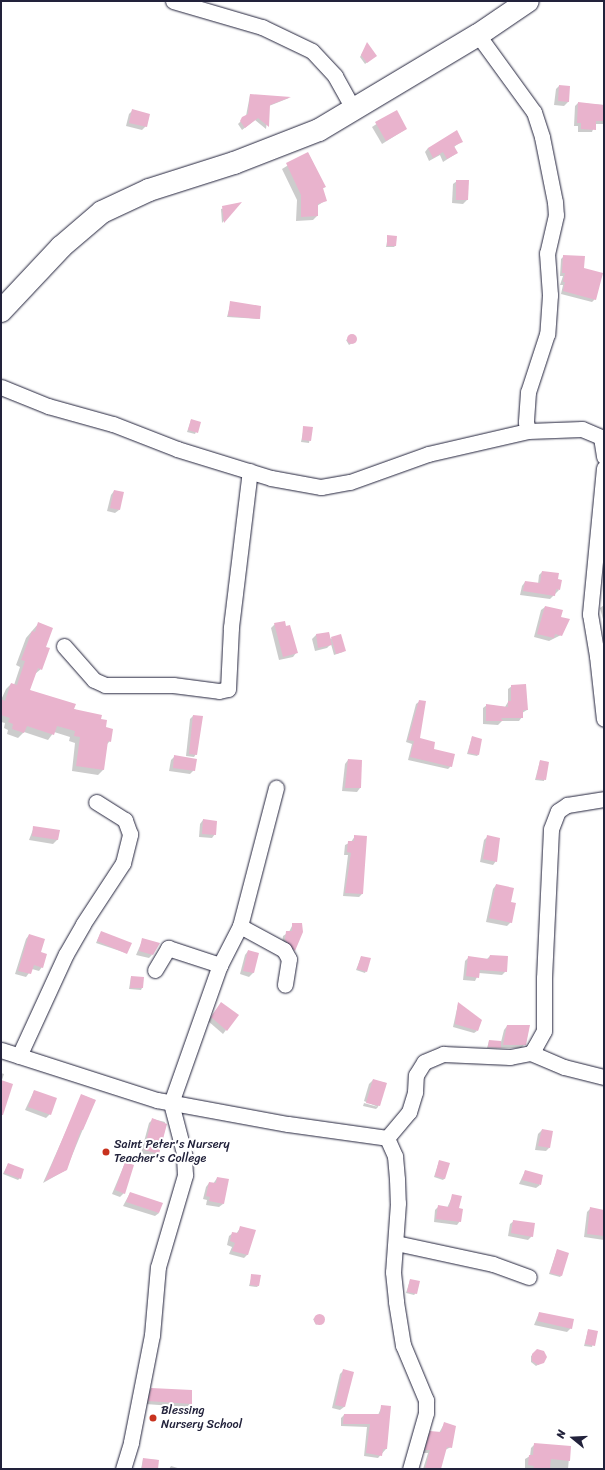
<!DOCTYPE html>
<html>
<head>
<meta charset="utf-8">
<style>
	body { margin:0 }
	#map { position:relative; width:605px; height:1470px; overflow:hidden; background:#fff; font-family:Sriracha,sans-serif }
	div>[style] { position:absolute }
	[style*='--x'] { left:calc(var(--x)*1px); top:calc(var(--y)*1px); width:calc(var(--w)*1px); rotate:calc(var(--a)*1deg) }
	.shadow>* { inset:0; background:#0003 }
	.building>* { inset:0; background:#e9b3cd }
	.round { border-radius:50% }
	.roads { filter:drop-shadow(0 0 1px #22223b) drop-shadow(0 0 1px #22223b) }
	.street>* { height:15px; margin:-7.5px; padding:0 7.5px; transform-origin:7.5px; border-radius:7.5px; background:#fff }
	.secondary>* { height:22px; margin:-11px; padding:0 11px; transform-origin:11px; border-radius:11px; background:#fff }
	.dots>* { width:11px; height:11px; translate:-50% -50%; box-sizing:border-box; border:2px solid #fff; border-radius:50% }
	span { translate:-50% -50%; white-space:nowrap; text-align:center; line-height:1.15; -webkit-text-stroke:4px #fff; paint-order:stroke }
	.poi-label { font-size:12px; color:#22223b }
	.left { translate:0 -50%; text-align:left }
	.frame { position:absolute; inset:0; border:2px solid #22223b; pointer-events:none }
	.north { position:absolute; left:553px; top:1418px; width:40px; height:40px; -webkit-text-stroke:3px #fff; paint-order:stroke; rotate:288deg; font-size:11px; font-weight:700; line-height:16px; text-align:center; color:#22223b }
	.north::after { content:''; display:block; margin:auto; width:14px; height:18px; background:#22223b; clip-path:polygon(50% 0,100% 100%,50% 72%,0 100%) }
</style>
</head>
<body>
<div id="map">
	<div class="shadow">
		<i style="clip-path:polygon(367px 44px,374px 57px,365px 64px,360px 57px)"></i>
		<i style="clip-path:polygon(559px 86px,569px 86px,568px 102px,564px 106px,554px 105px,556px 89px)"></i>
		<i style="clip-path:polygon(250px 95px,289px 98px,269px 106px,266px 129px,255px 120px,242px 130px,238px 124px,246px 116px)"></i>
		<i style="clip-path:polygon(578px 103px,604px 105px,604px 124px,595px 124px,592px 132px,578px 132px,578px 126px,574px 126px,575px 106px)"></i>
		<i style="clip-path:polygon(133px 110px,146px 126px,142px 130px,126px 126px,129px 114px)"></i>
		<i style="clip-path:polygon(396px 111px,406px 129px,382px 144px,372px 127px)"></i>
		<i style="clip-path:polygon(462px 141px,454px 147px,457px 153px,443px 162px,440px 155px,429px 161px,425px 152px,428px 148px)"></i>
		<i style="clip-path:polygon(308px 153px,325px 187px,322px 189px,326px 200px,317px 206px,317px 216px,313px 220px,296px 221px,297px 200px,282px 169px)"></i>
		<i style="clip-path:polygon(457px 181px,467px 200px,463px 204px,452px 203px,453px 184px)"></i>
		<i style="clip-path:polygon(239px 204px,222px 223px,221px 209px)"></i>
		<i style="clip-path:polygon(388px 236px,395px 246px,394px 247px,386px 247px)"></i>
		<i style="clip-path:polygon(564px 256px,583px 269px,595px 299px,592px 302px,561px 294px,563px 285px,560px 285px,563px 276px,560px 276px,561px 259px)"></i>
		<i style="clip-path:polygon(231px 302px,260px 307px,259px 319px,227px 317px)"></i>
		<i style="clip-path:polygon(353px 335px,356px 341px,349px 345px,346px 340px)"></i>
		<i style="clip-path:polygon(191px 420px,200px 423px,195px 434px,187px 432px)"></i>
		<i style="clip-path:polygon(304px 427px,312px 428px,309px 443px,301px 442px)"></i>
		<i style="clip-path:polygon(114px 491px,119px 510px,115px 513px,107px 511px,111px 495px)"></i>
		<i style="clip-path:polygon(542px 572px,559px 590px,550px 599px,520px 595px,522px 586px,525px 582px,538px 584px,539px 575px)"></i>
		<i style="clip-path:polygon(604px 605px,604px 623px,600px 608px)"></i>
		<i style="clip-path:polygon(545px 607px,560px 617px,561px 635px,549px 641px,534px 637px,541px 610px)"></i>
		<i style="clip-path:polygon(38px 624px,45px 647px,41px 669px,35px 674px,29px 690px,100px 720px,110px 741px,107px 744px,103px 770px,98px 775px,72px 771px,75px 743px,69px 741px,70px 737px,54px 732px,48px 740px,24px 732px,18px 738px,7px 734px,8px 730px,4px 728px,5px 723px,1px 722px,1px 700px,6px 689px,11px 684px,14px 685px,20px 667px,16px 665px,26px 638px)"></i>
		<i style="clip-path:polygon(275px 624px,296px 653px,293px 657px,279px 660px,271px 628px)"></i>
		<i style="clip-path:polygon(329px 633px,330px 639px,331px 638px,344px 651px,343px 652px,334px 655px,331px 644px,327px 648px,315px 651px,312px 639px,316px 635px)"></i>
		<i style="clip-path:polygon(512px 686px,527px 710px,522px 713px,522px 717px,519px 721px,502px 721px,498px 725px,483px 724px,483px 708px,487px 705px,505px 707px,508px 702px,508px 689px)"></i>
		<i style="clip-path:polygon(420px 701px,419px 739px,451px 766px,448px 769px,408px 760px,412px 744px,406px 742px,416px 704px)"></i>
		<i style="clip-path:polygon(193px 716px,196px 754px,194px 757px,186px 756px,190px 719px)"></i>
		<i style="clip-path:polygon(472px 737px,478px 755px,477px 756px,467px 754px)"></i>
		<i style="clip-path:polygon(175px 756px,194px 770px,190px 774px,169px 771px,171px 760px)"></i>
		<i style="clip-path:polygon(348px 760px,360px 788px,357px 792px,342px 791px,345px 764px)"></i>
		<i style="clip-path:polygon(540px 761px,548px 762px,544px 781px,535px 780px)"></i>
		<i style="clip-path:polygon(203px 820px,215px 834px,212px 838px,199px 837px,200px 824px)"></i>
		<i style="clip-path:polygon(34px 827px,58px 831px,57px 840px,53px 844px,29px 840px)"></i>
		<i style="clip-path:polygon(355px 836px,366px 837px,362px 894px,359px 897px,343px 896px,348px 855px,344px 855px,345px 845px,351px 842px)"></i>
		<i style="clip-path:polygon(488px 836px,496px 861px,493px 865px,480px 862px,484px 840px)"></i>
		<i style="clip-path:polygon(496px 885px,510px 903px,511px 922px,507px 926px,486px 922px,493px 889px)"></i>
		<i style="clip-path:polygon(293px 924px,302px 932px,291px 954px,282px 944px,283px 936px,289px 932px)"></i>
		<i style="clip-path:polygon(100px 934px,126px 953px,96px 943px)"></i>
		<i style="clip-path:polygon(29px 935px,40px 953px,42px 967px,39px 971px,32px 969px,26px 977px,15px 974px,26px 939px)"></i>
		<i style="clip-path:polygon(143px 939px,152px 955px,149px 958px,136px 955px)"></i>
		<i style="clip-path:polygon(248px 951px,257px 953px,253px 973px,249px 977px,240px 974px,245px 955px)"></i>
		<i style="clip-path:polygon(490px 956px,506px 971px,502px 975px,479px 973px,475px 981px,463px 980px,465px 961px,469px 957px,486px 960px)"></i>
		<i style="clip-path:polygon(361px 957px,366px 971px,365px 973px,356px 970px)"></i>
		<i style="clip-path:polygon(131px 977px,142px 988px,141px 990px,129px 989px)"></i>
		<i style="clip-path:polygon(221px 1003px,226px 1030px,223px 1034px,208px 1021px)"></i>
		<i style="clip-path:polygon(458px 1004px,477px 1031px,474px 1033px,453px 1027px)"></i>
		<i style="clip-path:polygon(507px 1026px,525px 1044px,521px 1048px,487px 1048px,489px 1041px,501px 1042px,504px 1030px)"></i>
		<i style="clip-path:polygon(1px 1073px,4px 1074px,1px 1083px)"></i>
		<i style="clip-path:polygon(373px 1080px,386px 1083px,378px 1107px,364px 1101px,369px 1084px)"></i>
		<i style="clip-path:polygon(34px 1091px,50px 1114px,46px 1118px,25px 1110px)"></i>
		<i style="clip-path:polygon(82px 1095px,95px 1100px,66px 1170px,43px 1183px)"></i>
		<i style="clip-path:polygon(364px 1103px,378px 1107px,376px 1109px,363px 1106px)"></i>
		<i style="clip-path:polygon(153px 1119px,165px 1122px,158px 1153px,155px 1157px,141px 1153px,149px 1123px)"></i>
		<i style="clip-path:polygon(542px 1130px,549px 1148px,546px 1151px,535px 1150px,538px 1134px)"></i>
		<i style="clip-path:polygon(439px 1161px,445px 1178px,443px 1180px,434px 1177px)"></i>
		<i style="clip-path:polygon(125px 1163px,124px 1193px,120px 1197px,112px 1194px)"></i>
		<i style="clip-path:polygon(8px 1164px,20px 1178px,18px 1180px,3px 1174px)"></i>
		<i style="clip-path:polygon(525px 1171px,540px 1185px,536px 1188px,519px 1184px)"></i>
		<i style="clip-path:polygon(217px 1178px,223px 1204px,219px 1207px,206px 1205px,207px 1200px,203px 1199px,206px 1187px,209px 1183px,213px 1184px)"></i>
		<i style="clip-path:polygon(130px 1193px,159px 1213px,155px 1216px,123px 1206px)"></i>
		<i style="clip-path:polygon(453px 1195px,460px 1221px,457px 1225px,434px 1222px,435px 1210px,439px 1206px,447px 1208px)"></i>
		<i style="clip-path:polygon(591px 1208px,604px 1211px,604px 1240px,584px 1237px,587px 1212px)"></i>
		<i style="clip-path:polygon(514px 1221px,532px 1236px,528px 1240px,508px 1236px,510px 1224px)"></i>
		<i style="clip-path:polygon(241px 1227px,248px 1254px,244px 1258px,229px 1254px,232px 1247px,227px 1245px,229px 1236px,233px 1233px,236px 1234px)"></i>
		<i style="clip-path:polygon(557px 1250px,561px 1276px,560px 1277px,549px 1274px)"></i>
		<i style="clip-path:polygon(252px 1275px,258px 1286px,257px 1287px,249px 1286px)"></i>
		<i style="clip-path:polygon(410px 1280px,416px 1293px,414px 1295px,406px 1293px)"></i>
		<i style="clip-path:polygon(539px 1313px,571px 1328px,567px 1332px,534px 1325px)"></i>
		<i style="clip-path:polygon(320px 1315px,323px 1320px,316px 1325px,313px 1319px)"></i>
		<i style="clip-path:polygon(588px 1330px,596px 1332px,592px 1347px,584px 1346px)"></i>
		<i style="clip-path:polygon(538px 1350px,543px 1362px,536px 1366px,531px 1362px,531px 1356px)"></i>
		<i style="clip-path:polygon(344px 1370px,344px 1407px,340px 1410px,332px 1408px,340px 1374px)"></i>
		<i style="clip-path:polygon(151px 1389px,191px 1403px,187px 1407px,145px 1404px,147px 1393px)"></i>
		<i style="clip-path:polygon(382px 1406px,386px 1449px,378px 1458px,364px 1456px,367px 1427px,341px 1426px,341px 1418px,344px 1415px,378px 1415px)"></i>
		<i style="clip-path:polygon(444px 1424px,451px 1447px,445px 1450px,440px 1469px,423px 1469px,428px 1453px,422px 1453px,427px 1435px,431px 1432px,439px 1433px)"></i>
		<i style="clip-path:polygon(535px 1444px,570px 1447px,568px 1469px,525px 1469px,525px 1459px,530px 1456px,531px 1448px)"></i>
		<i style="clip-path:polygon(143px 1459px,158px 1460px,157px 1469px,141px 1469px)"></i>
		<i style="clip-path:polygon(171px 1466px,181px 1469px,169px 1469px)"></i>
	</div>
	<div class="building">
		<i style="clip-path:polygon(367px 42px,377px 56px,367px 63px,361px 55px)"></i>
		<i style="clip-path:polygon(559px 85px,570px 86px,569px 102px,558px 101px)"></i>
		<i style="clip-path:polygon(250px 94px,291px 97px,270px 105px,269px 127px,258px 118px,245px 128px,240px 121px,242px 117px,248px 114px)"></i>
		<i style="clip-path:polygon(578px 102px,604px 105px,604px 121px,596px 121px,596px 130px,581px 129px,581px 123px,577px 123px)"></i>
		<i style="clip-path:polygon(132px 109px,150px 114px,147px 127px,129px 123px)"></i>
		<i style="clip-path:polygon(397px 110px,407px 129px,386px 141px,375px 122px)"></i>
		<i style="clip-path:polygon(457px 130px,463px 142px,454px 146px,458px 153px,447px 159px,443px 152px,433px 158px,428px 148px)"></i>
		<i style="clip-path:polygon(308px 152px,326px 187px,323px 188px,327px 201px,318px 204px,318px 216px,301px 217px,301px 195px,286px 163px)"></i>
		<i style="clip-path:polygon(456px 180px,469px 180px,468px 200px,456px 200px)"></i>
		<i style="clip-path:polygon(242px 202px,224px 223px,222px 206px)"></i>
		<i style="clip-path:polygon(387px 235px,397px 236px,396px 246px,387px 246px)"></i>
		<i style="clip-path:polygon(563px 255px,585px 256px,584px 268px,603px 273px,596px 300px,563px 291px,565px 282px,563px 282px,565px 273px,562px 273px)"></i>
		<i style="clip-path:polygon(230px 301px,261px 306px,260px 319px,228px 316px)"></i>
		<i class="round" style="left:347px;top:334px;width:10px;height:10px"></i>
		<i style="clip-path:polygon(191px 419px,201px 422px,198px 433px,188px 430px)"></i>
		<i style="clip-path:polygon(303px 426px,313px 427px,311px 441px,302px 440px)"></i>
		<i style="clip-path:polygon(114px 490px,124px 492px,120px 510px,110px 508px)"></i>
		<i style="clip-path:polygon(542px 571px,559px 573px,558px 579px,562px 580px,560px 590px,556px 589px,555px 596px,523px 591px,525px 581px,540px 583px)"></i>
		<i style="clip-path:polygon(545px 606px,563px 610px,561px 617px,570px 619px,562px 636px,555px 634px,554px 638px,537px 634px)"></i>
		<i style="clip-path:polygon(285px 621px,286px 626px,290px 625px,298px 653px,283px 657px,274px 623px)"></i>
		<i style="clip-path:polygon(38px 622px,53px 628px,46px 647px,50px 648px,42px 670px,38px 668px,30px 690px,76px 704px,74px 709px,102px 715px,101px 719px,107px 720px,106px 727px,113px 729px,111px 742px,108px 741px,104px 770px,76px 766px,80px 737px,74px 736px,75px 731px,57px 726px,54px 735px,27px 726px,24px 733px,12px 729px,13px 724px,8px 722px,10px 718px,1px 715px,1px 699px,5px 701px,11px 683px,17px 685px,25px 661px,21px 660px,32px 631px,35px 632px)"></i>
		<i style="clip-path:polygon(329px 632px,332px 645px,318px 648px,316px 634px)"></i>
		<i style="clip-path:polygon(341px 634px,346px 651px,336px 654px,331px 637px)"></i>
		<i style="clip-path:polygon(526px 684px,528px 710px,523px 710px,523px 718px,501px 718px,503px 721px,486px 721px,486px 704px,508px 707px,508px 701px,511px 701px,511px 685px)"></i>
		<i style="clip-path:polygon(419px 700px,426px 701px,420px 738px,435px 742px,434px 749px,455px 754px,452px 767px,410px 757px,414px 741px,408px 740px)"></i>
		<i style="clip-path:polygon(193px 715px,203px 716px,197px 755px,189px 754px)"></i>
		<i style="clip-path:polygon(472px 736px,482px 739px,479px 755px,468px 753px)"></i>
		<i style="clip-path:polygon(174px 755px,197px 759px,195px 771px,173px 768px)"></i>
		<i style="clip-path:polygon(348px 759px,362px 760px,361px 788px,345px 788px)"></i>
		<i style="clip-path:polygon(540px 760px,549px 762px,546px 780px,536px 779px)"></i>
		<i style="clip-path:polygon(203px 819px,217px 821px,216px 835px,202px 834px)"></i>
		<i style="clip-path:polygon(33px 826px,60px 830px,58px 840px,32px 836px)"></i>
		<i style="clip-path:polygon(354px 835px,367px 836px,363px 894px,345px 893px,351px 853px,347px 852px,348px 841px,354px 841px)"></i>
		<i style="clip-path:polygon(487px 835px,500px 838px,497px 862px,483px 859px)"></i>
		<i style="clip-path:polygon(496px 884px,514px 888px,511px 902px,516px 903px,512px 923px,489px 918px)"></i>
		<i style="clip-path:polygon(292px 923px,302px 923px,303px 932px,295px 951px,285px 940px,286px 931px,292px 931px)"></i>
		<i style="clip-path:polygon(101px 931px,132px 943px,127px 954px,97px 941px)"></i>
		<i style="clip-path:polygon(29px 934px,45px 939px,41px 952px,47px 954px,43px 968px,34px 965px,31px 974px,18px 971px)"></i>
		<i style="clip-path:polygon(142px 938px,160px 943px,153px 955px,139px 951px)"></i>
		<i style="clip-path:polygon(248px 950px,259px 953px,254px 973px,243px 971px)"></i>
		<i style="clip-path:polygon(490px 955px,508px 956px,507px 972px,480px 970px,479px 978px,466px 976px,468px 956px,489px 959px)"></i>
		<i style="clip-path:polygon(361px 956px,371px 958px,367px 972px,357px 969px)"></i>
		<i style="clip-path:polygon(131px 976px,144px 977px,143px 988px,130px 988px)"></i>
		<i style="clip-path:polygon(221px 1002px,239px 1015px,227px 1031px,211px 1017px)"></i>
		<i style="clip-path:polygon(458px 1002px,482px 1020px,478px 1031px,455px 1024px)"></i>
		<i style="clip-path:polygon(507px 1025px,530px 1025px,526px 1045px,503px 1045px)"></i>
		<i style="clip-path:polygon(489px 1040px,501px 1041px,501px 1048px,488px 1047px)"></i>
		<i style="clip-path:polygon(373px 1079px,387px 1083px,380px 1106px,366px 1103px)"></i>
		<i style="clip-path:polygon(1px 1080px,13px 1084px,3px 1115px,1px 1115px)"></i>
		<i style="clip-path:polygon(34px 1090px,57px 1098px,51px 1115px,28px 1107px)"></i>
		<i style="clip-path:polygon(81px 1094px,96px 1100px,83px 1130px,81px 1130px,67px 1170px,45px 1181px)"></i>
		<i style="clip-path:polygon(152px 1118px,167px 1124px,159px 1154px,144px 1150px)"></i>
		<i style="clip-path:polygon(542px 1129px,553px 1131px,550px 1148px,538px 1146px)"></i>
		<i style="clip-path:polygon(439px 1160px,450px 1163px,445px 1179px,435px 1176px)"></i>
		<i style="clip-path:polygon(125px 1162px,134px 1165px,125px 1194px,115px 1190px)"></i>
		<i style="clip-path:polygon(8px 1163px,24px 1169px,21px 1179px,4px 1173px)"></i>
		<i style="clip-path:polygon(525px 1170px,543px 1175px,541px 1185px,522px 1180px)"></i>
		<i style="clip-path:polygon(217px 1177px,229px 1179px,224px 1204px,209px 1201px,210px 1197px,206px 1196px,209px 1182px,216px 1183px)"></i>
		<i style="clip-path:polygon(130px 1192px,163px 1203px,159px 1213px,126px 1202px)"></i>
		<i style="clip-path:polygon(452px 1194px,462px 1196px,459px 1208px,463px 1209px,461px 1222px,436px 1219px,438px 1205px,449px 1207px)"></i>
		<i style="clip-path:polygon(590px 1207px,604px 1210px,604px 1236px,587px 1234px)"></i>
		<i style="clip-path:polygon(513px 1220px,535px 1223px,533px 1237px,511px 1233px)"></i>
		<i style="clip-path:polygon(240px 1226px,256px 1230px,248px 1255px,232px 1251px,235px 1243px,230px 1241px,232px 1232px,238px 1233px)"></i>
		<i style="clip-path:polygon(557px 1249px,569px 1253px,562px 1276px,550px 1273px)"></i>
		<i style="clip-path:polygon(251px 1274px,261px 1275px,259px 1286px,250px 1285px)"></i>
		<i style="clip-path:polygon(410px 1279px,420px 1281px,417px 1294px,407px 1292px)"></i>
		<i style="clip-path:polygon(539px 1312px,574px 1319px,572px 1329px,537px 1321px)"></i>
		<i class="round" style="left:313.5px;top:1313.5px;width:11px;height:11px"></i>
		<i style="clip-path:polygon(588px 1329px,598px 1331px,595px 1346px,585px 1344px)"></i>
		<i style="clip-path:polygon(537px 1349px,544px 1351px,547px 1357px,544px 1363px,538px 1365px,532px 1361px,532px 1354px)"></i>
		<i style="clip-path:polygon(343px 1369px,354px 1372px,345px 1407px,335px 1405px)"></i>
		<i style="clip-path:polygon(151px 1388px,192px 1390px,192px 1404px,148px 1401px)"></i>
		<i style="clip-path:polygon(381px 1405px,391px 1406px,387px 1449px,383px 1449px,382px 1456px,366px 1453px,370px 1424px,343px 1424px,344px 1414px,380px 1414px)"></i>
		<i style="clip-path:polygon(444px 1422px,456px 1426px,452px 1448px,447px 1447px,441px 1469px,425px 1469px,430px 1450px,425px 1450px,430px 1431px,441px 1432px)"></i>
		<i style="clip-path:polygon(534px 1443px,571px 1446px,570px 1461px,551px 1459px,550px 1469px,533px 1469px,534px 1466px,528px 1465px,529px 1455px,533px 1455px)"></i>
		<i style="clip-path:polygon(143px 1458px,159px 1460px,158px 1469px,142px 1468px)"></i>
	</div>
	<div class="roads">
		<div class="street">
			<i style="--x:173;--y:1;--w:93;--a:16.3"></i>
			<i style="--x:262;--y:27;--w:55;--a:25.6"></i>
			<i style="--x:312;--y:51;--w:34;--a:47"></i>
			<i style="--x:335;--y:76;--w:38;--a:61"></i>
			<i style="--x:478;--y:35;--w:95;--a:54"></i>
			<i style="--x:534;--y:112;--w:26;--a:72"></i>
			<i style="--x:542;--y:137;--w:66;--a:78.7"></i>
			<i style="--x:555;--y:202;--w:13;--a:86"></i>
			<i style="--x:556;--y:215;--w:39;--a:103"></i>
			<i style="--x:547;--y:253;--w:42;--a:85.9"></i>
			<i style="--x:550;--y:295;--w:39;--a:94"></i>
			<i style="--x:547;--y:334;--w:61;--a:108.1"></i>
			<i style="--x:528;--y:392;--w:30;--a:94"></i>
			<i style="--x:526;--y:422;--w:9;--a:77"></i>
			<i style="--x:1;--y:387;--w:51;--a:22"></i>
			<i style="--x:48;--y:406;--w:67;--a:15.5"></i>
			<i style="--x:113;--y:424;--w:69;--a:21.3"></i>
			<i style="--x:177;--y:449;--w:98;--a:17.1"></i>
			<i style="--x:271;--y:478;--w:51;--a:10.2"></i>
			<i style="--x:321;--y:487;--w:29;--a:-10"></i>
			<i style="--x:350;--y:482;--w:83;--a:-19.7"></i>
			<i style="--x:428;--y:454;--w:103;--a:-13"></i>
			<i style="--x:528;--y:431;--w:54;--a:-2.1"></i>
			<i style="--x:582;--y:429;--w:21;--a:23"></i>
			<i style="--x:601;--y:437;--w:20;--a:81"></i>
			<i style="--x:604;--y:468;--w:147;--a:95.5"></i>
			<i style="--x:590;--y:614;--w:43;--a:80.5"></i>
			<i style="--x:597;--y:656;--w:63;--a:83.7"></i>
			<i style="--x:64;--y:646;--w:45;--a:48.6"></i>
			<i style="--x:94;--y:680;--w:12;--a:24"></i>
			<i style="--x:105;--y:685;--w:68;--a:0"></i>
			<i style="--x:173;--y:685;--w:46;--a:7.4"></i>
			<i style="--x:219;--y:691;--w:9;--a:-13"></i>
			<i style="--x:228;--y:689;--w:62;--a:-87.2"></i>
			<i style="--x:231;--y:627;--w:157;--a:-83.1"></i>
			<i style="--x:240;--y:926;--w:50;--a:28.6"></i>
			<i style="--x:284;--y:950;--w:10;--a:61"></i>
			<i style="--x:289;--y:959;--w:26;--a:99"></i>
			<i style="--x:155;--y:970;--w:26;--a:-59"></i>
			<i style="--x:168;--y:948;--w:55;--a:18.1"></i>
			<i style="--x:1;--y:1050;--w:164;--a:17.8"></i>
			<i style="--x:157;--y:1100;--w:133;--a:10.4"></i>
			<i style="--x:288;--y:1124;--w:100;--a:8"></i>
			<i style="--x:387;--y:1138;--w:34;--a:-50"></i>
			<i style="--x:409;--y:1112;--w:21;--a:-73"></i>
			<i style="--x:415;--y:1092;--w:17;--a:-87"></i>
			<i style="--x:416;--y:1075;--w:15;--a:-58"></i>
			<i style="--x:424;--y:1062;--w:21;--a:-23"></i>
			<i style="--x:443;--y:1054;--w:67;--a:2.6"></i>
			<i style="--x:510;--y:1057;--w:21;--a:-11"></i>
			<i style="--x:531;--y:1053;--w:7;--a:-56"></i>
			<i style="--x:535;--y:1047;--w:18;--a:-61"></i>
			<i style="--x:544;--y:1031;--w:53;--a:-90"></i>
			<i style="--x:544;--y:978;--w:149;--a:-87.3"></i>
			<i style="--x:551;--y:829;--w:19;--a:-69"></i>
			<i style="--x:558;--y:811;--w:11;--a:-34"></i>
			<i style="--x:567;--y:805;--w:37;--a:-9"></i>
			<i style="--x:531;--y:1053;--w:36;--a:23"></i>
			<i style="--x:564;--y:1067;--w:41;--a:14"></i>
			<i style="--x:19;--y:1056;--w:112;--a:-65.3"></i>
			<i style="--x:66;--y:954;--w:34;--a:-60"></i>
			<i style="--x:83;--y:924;--w:73;--a:-56.7"></i>
			<i style="--x:123;--y:863;--w:30;--a:-76"></i>
			<i style="--x:130;--y:834;--w:15;--a:-110"></i>
			<i style="--x:125;--y:820;--w:34;--a:-148"></i>
			<i style="--x:387;--y:1138;--w:20;--a:66"></i>
			<i style="--x:395;--y:1156;--w:23;--a:85"></i>
			<i style="--x:397;--y:1179;--w:24;--a:88"></i>
			<i style="--x:398;--y:1203;--w:69;--a:94.1"></i>
			<i style="--x:393;--y:1272;--w:30;--a:84"></i>
			<i style="--x:396;--y:1302;--w:44;--a:80.8"></i>
			<i style="--x:403;--y:1345;--w:60;--a:67.3"></i>
			<i style="--x:426;--y:1400;--w:13;--a:90"></i>
			<i style="--x:426;--y:1413;--w:58;--a:105.9"></i>
			<i style="--x:396;--y:1243;--w:99;--a:12.2"></i>
			<i style="--x:493;--y:1264;--w:38;--a:20"></i>
			<i style="--x:123;--y:1469;--w:28;--a:-73"></i>
			<i style="--x:131;--y:1442;--w:109;--a:-78.9"></i>
			<i style="--x:152;--y:1335;--w:68;--a:-85"></i>
			<i style="--x:158;--y:1267;--w:96;--a:-73.6"></i>
			<i style="--x:185;--y:1175;--w:22;--a:-93"></i>
			<i style="--x:184;--y:1153;--w:52;--a:-104.6"></i>
			<i style="--x:171;--y:1103;--w:146;--a:-70.5"></i>
			<i style="--x:220;--y:965;--w:44;--a:-62.9"></i>
			<i style="--x:240;--y:926;--w:143;--a:-75.4"></i>
		</div>
		<div class="secondary">
			<i style="--x:1;--y:311;--w:88;--a:-46.8"></i>
			<i style="--x:61;--y:247;--w:54;--a:-40.5"></i>
			<i style="--x:102;--y:212;--w:52;--a:-25.1"></i>
			<i style="--x:149;--y:190;--w:89;--a:-17.6"></i>
			<i style="--x:234;--y:163;--w:91;--a:-21.2"></i>
			<i style="--x:319;--y:130;--w:185;--a:-30.9"></i>
			<i style="--x:478;--y:35;--w:60;--a:-34.2"></i>
		</div>
	</div>
	<div class="dots">
		<i style="left:106px;top:1152px;background:#c8321e"></i>
		<i style="left:153px;top:1418px;background:#c8321e"></i>
	</div>
	<div class="poi-label">
		<span class="left" style="left:114px;top:1152px">Saint Peter's Nursery<br>Teacher's College</span>
		<span class="left" style="left:161px;top:1418px">Blessing<br>Nursery School</span>
	</div>
	<div class="frame"></div>
	<div class="north">N</div>
</div>
</body>
</html>
